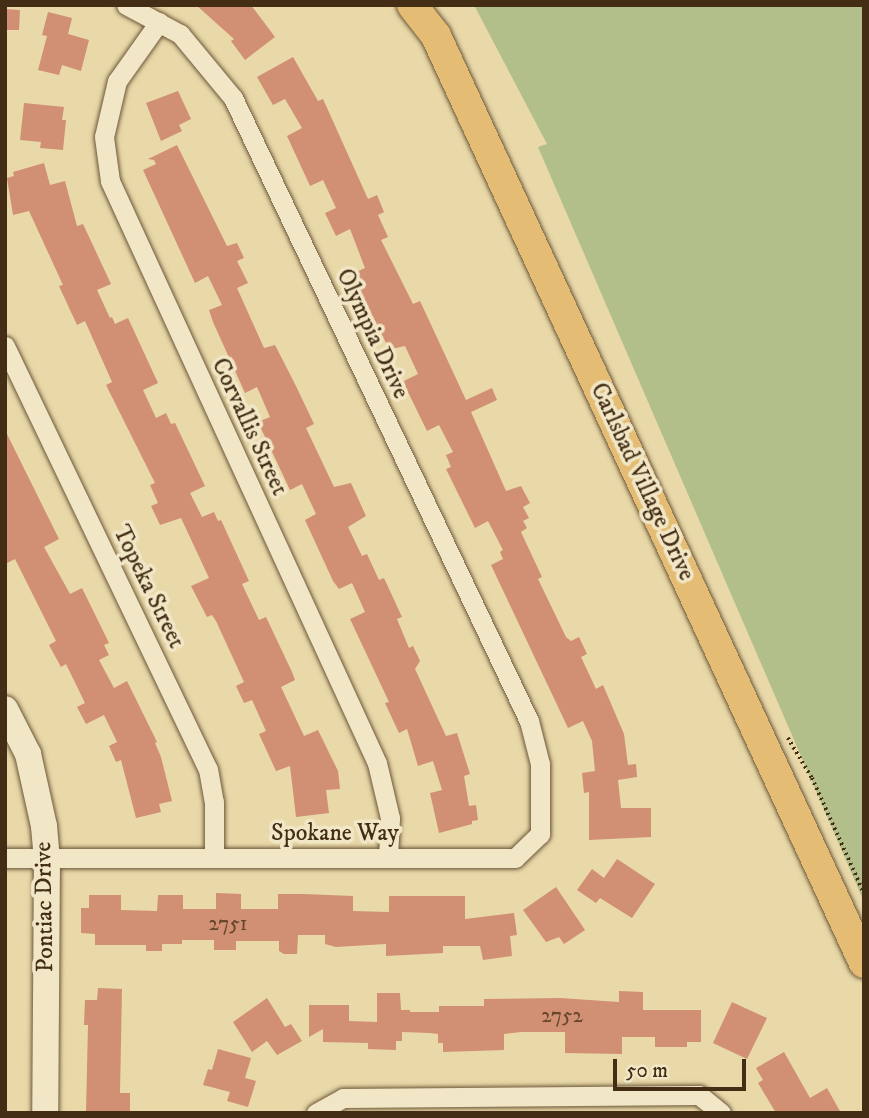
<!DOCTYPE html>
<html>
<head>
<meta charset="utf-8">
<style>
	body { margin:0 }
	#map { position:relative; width:869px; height:1118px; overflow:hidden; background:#e9d8a8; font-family:"IM FELL DW Pica",serif }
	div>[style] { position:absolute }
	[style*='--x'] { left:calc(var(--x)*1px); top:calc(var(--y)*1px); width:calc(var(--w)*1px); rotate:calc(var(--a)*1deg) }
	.green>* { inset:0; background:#b3bf8a }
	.building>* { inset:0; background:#d18f74 }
	.path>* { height:3.5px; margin-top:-1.75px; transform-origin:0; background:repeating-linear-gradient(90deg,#432e15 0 2px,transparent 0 5.5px) }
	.roads { filter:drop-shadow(0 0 2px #6c583a) drop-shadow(0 0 2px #6c583a) }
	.minor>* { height:19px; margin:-9.5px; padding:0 9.5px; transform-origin:9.5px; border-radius:9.5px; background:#f1e6c6 }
	.secondary>* { height:26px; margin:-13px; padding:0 13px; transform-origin:13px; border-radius:13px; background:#f1e6c6 }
	.primary>* { height:30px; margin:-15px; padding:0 15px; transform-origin:15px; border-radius:15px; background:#e4bc74 }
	span { translate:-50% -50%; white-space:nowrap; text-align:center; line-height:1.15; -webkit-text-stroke:7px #f1e6c6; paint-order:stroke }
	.number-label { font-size:21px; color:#66462d }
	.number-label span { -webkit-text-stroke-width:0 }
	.street-label { font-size:24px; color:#432e15 }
	.frame { position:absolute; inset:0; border:7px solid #432e15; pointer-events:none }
	.scale { position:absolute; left:613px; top:1059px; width:133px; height:32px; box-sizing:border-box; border:4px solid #432e15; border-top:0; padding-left:9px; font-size:21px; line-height:24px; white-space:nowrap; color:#432e15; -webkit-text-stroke:5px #f1e6c6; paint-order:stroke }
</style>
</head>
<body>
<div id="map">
	<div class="green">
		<i style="clip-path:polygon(474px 5px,864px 5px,864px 902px,538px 147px,547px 144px)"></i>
	</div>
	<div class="building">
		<i style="clip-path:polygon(196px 5px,251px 5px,275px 37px,245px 60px,231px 41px,234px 39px)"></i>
		<i style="clip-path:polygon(5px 9px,20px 10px,19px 30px,5px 30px)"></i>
		<i style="clip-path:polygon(48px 12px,72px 18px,68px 34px,89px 40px,81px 71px,62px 65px,59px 75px,38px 70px,47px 36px,42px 35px)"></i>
		<i style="clip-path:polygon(293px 57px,318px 101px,323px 99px,368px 199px,377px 195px,384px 212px,378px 215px,388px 237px,381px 240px,413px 304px,420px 301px,466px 400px,492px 388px,497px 400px,471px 412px,506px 491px,521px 486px,530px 503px,523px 507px,529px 518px,523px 521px,527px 528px,521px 532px,542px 577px,538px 579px,566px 637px,571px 641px,579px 637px,587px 654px,581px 657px,596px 689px,603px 685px,624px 734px,628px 765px,636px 764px,637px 777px,618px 780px,621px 808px,651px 808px,651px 837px,589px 840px,589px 792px,584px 793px,582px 773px,595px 771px,592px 741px,583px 721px,568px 728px,491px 565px,503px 559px,500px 552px,503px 550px,488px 521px,475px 528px,446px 469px,451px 467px,446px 455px,453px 452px,439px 425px,427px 431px,407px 390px,404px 381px,418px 374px,405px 346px,391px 349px,388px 342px,386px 343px,352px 274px,365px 268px,350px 229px,336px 236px,325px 213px,336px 208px,323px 180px,310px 186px,287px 136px,302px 128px,285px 99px,273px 105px,257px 77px)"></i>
		<i style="clip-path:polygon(178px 91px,191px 119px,179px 125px,182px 131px,161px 141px,146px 103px)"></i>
		<i style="clip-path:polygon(24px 103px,64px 107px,62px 120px,66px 120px,63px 150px,40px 148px,41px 142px,20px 140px)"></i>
		<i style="clip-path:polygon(177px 145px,227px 246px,237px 243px,244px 258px,237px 261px,248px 283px,237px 288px,264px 348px,275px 345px,296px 386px,314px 424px,306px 428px,334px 487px,351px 483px,366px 516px,348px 527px,362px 556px,367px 554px,379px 580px,384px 578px,402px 617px,397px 619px,409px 648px,413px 646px,420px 661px,415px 669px,446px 736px,457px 733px,470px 774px,464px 776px,469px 806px,476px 805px,478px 820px,472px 821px,472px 824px,439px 833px,430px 793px,442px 790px,433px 761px,418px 766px,407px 729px,399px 733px,385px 703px,389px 702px,350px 619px,365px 612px,352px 583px,339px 589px,333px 581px,305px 520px,316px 514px,302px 484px,290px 490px,258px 422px,270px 417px,257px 387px,245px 393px,213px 322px,209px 310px,222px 305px,208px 276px,195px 283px,143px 170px,156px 164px,154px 160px,148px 159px)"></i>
		<i style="clip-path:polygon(44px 163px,50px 185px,65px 181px,77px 226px,83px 224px,111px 284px,97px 290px,110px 318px,112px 317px,115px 324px,128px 318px,158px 383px,143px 390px,156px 418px,166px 413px,171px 424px,175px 423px,205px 486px,190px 493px,202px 517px,214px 512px,218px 521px,221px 520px,249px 581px,242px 584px,259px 620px,266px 617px,292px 672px,295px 680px,281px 687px,304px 736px,318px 730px,338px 771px,340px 789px,326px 790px,329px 813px,296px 817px,290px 766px,276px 771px,259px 734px,266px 731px,252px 700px,244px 703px,236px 686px,244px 682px,216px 621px,212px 615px,207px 617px,191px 586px,209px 578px,181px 518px,160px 525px,151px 506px,158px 503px,150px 485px,155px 483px,106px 385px,112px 382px,85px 321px,77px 325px,59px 286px,63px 285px,29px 211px,13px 215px,7px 178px,14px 176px,13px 172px)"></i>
		<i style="clip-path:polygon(5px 430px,59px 539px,44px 547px,70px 594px,82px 588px,109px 643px,104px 645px,109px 655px,99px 660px,114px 688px,127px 681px,157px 742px,155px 743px,161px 757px,172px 801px,159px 804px,161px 812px,136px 818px,121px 760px,116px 762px,109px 746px,117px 742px,104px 715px,86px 724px,77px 707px,85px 703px,66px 664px,61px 667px,49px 645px,56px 641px,15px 559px,5px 564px)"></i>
		<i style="clip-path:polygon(617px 859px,655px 884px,632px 918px,600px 898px,596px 903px,577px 890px,592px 869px,604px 878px)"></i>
		<i style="clip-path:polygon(556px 887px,585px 930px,564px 944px,559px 937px,546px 942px,523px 910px)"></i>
		<i style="clip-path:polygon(216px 893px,241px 894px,241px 909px,278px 909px,278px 894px,303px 894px,353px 896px,353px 911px,389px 912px,389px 896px,465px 896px,465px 919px,514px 913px,517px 935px,510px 936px,512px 956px,483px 960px,480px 946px,443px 946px,443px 953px,386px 956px,386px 944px,336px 947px,325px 944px,325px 935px,298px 935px,297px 954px,284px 954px,279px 951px,279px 941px,236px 941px,236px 950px,214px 950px,214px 940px,182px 940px,182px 944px,162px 944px,162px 951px,146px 951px,146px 945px,95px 945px,95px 934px,81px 933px,81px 908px,89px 908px,89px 895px,121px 895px,121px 910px,157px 911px,158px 895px,183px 895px,183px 909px,216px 909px)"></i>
		<i style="clip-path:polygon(98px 988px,122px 989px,120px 1093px,130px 1093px,130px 1113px,86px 1113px,88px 1025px,84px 1025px,85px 1000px,97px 1000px)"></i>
		<i style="clip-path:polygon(619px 991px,643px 992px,643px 1010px,701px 1010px,701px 1042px,687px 1042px,687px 1047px,655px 1047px,655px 1037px,622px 1037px,622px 1054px,565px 1053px,565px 1032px,521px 1032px,504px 1034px,504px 1050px,443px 1052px,443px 1043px,438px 1043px,438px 1034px,430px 1033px,402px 1032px,402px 1041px,396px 1041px,396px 1050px,368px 1049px,368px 1043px,323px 1042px,323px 1029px,309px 1037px,309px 1005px,349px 1005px,349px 1021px,377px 1022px,377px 993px,400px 993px,401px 1010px,410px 1010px,410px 1012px,439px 1012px,439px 1006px,484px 1006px,484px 999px,560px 998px,619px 1002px)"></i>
		<i style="clip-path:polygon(267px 998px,285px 1027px,291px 1024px,302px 1041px,277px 1055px,267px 1041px,252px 1052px,233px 1022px)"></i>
		<i style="clip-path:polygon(732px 1002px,767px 1018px,747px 1059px,713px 1043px)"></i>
		<i style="clip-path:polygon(218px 1049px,251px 1058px,245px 1078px,256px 1081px,248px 1107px,227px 1101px,230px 1092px,203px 1085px,208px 1069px,212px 1070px)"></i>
		<i style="clip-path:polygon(784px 1052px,810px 1098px,827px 1088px,841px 1113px,776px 1113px,758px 1083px,763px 1080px,756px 1068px)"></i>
	</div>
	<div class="path">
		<i style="--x:788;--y:738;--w:47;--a:59"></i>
		<i style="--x:812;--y:778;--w:126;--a:65.7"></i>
	</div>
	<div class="roads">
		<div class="minor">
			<i style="--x:159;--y:22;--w:72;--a:125.4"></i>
			<i style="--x:117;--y:81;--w:57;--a:103.1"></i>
			<i style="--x:104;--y:137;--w:44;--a:82.2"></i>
			<i style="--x:110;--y:181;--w:640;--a:65.36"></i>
			<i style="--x:377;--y:763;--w:57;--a:76.7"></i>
			<i style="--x:390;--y:818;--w:40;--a:92.9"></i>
			<i style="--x:5;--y:346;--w:469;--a:64.4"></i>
			<i style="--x:208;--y:769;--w:34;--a:80"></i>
			<i style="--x:214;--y:802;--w:56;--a:90"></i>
			<i style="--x:5;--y:858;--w:510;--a:0"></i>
			<i style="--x:515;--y:858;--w:35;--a:-44"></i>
			<i style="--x:540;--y:834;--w:70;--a:-90"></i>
			<i style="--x:540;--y:764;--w:44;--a:-104.3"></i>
			<i style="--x:529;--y:721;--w:690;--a:-115.41"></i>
			<i style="--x:233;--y:98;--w:83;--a:-129.6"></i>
			<i style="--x:180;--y:34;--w:61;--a:-151.8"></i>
			<i style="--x:316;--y:1113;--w:31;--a:-29"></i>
			<i style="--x:343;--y:1098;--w:356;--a:-0.5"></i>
			<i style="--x:699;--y:1095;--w:28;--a:39"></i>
		</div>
		<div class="secondary">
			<i style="--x:5;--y:709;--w:51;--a:62.9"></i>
			<i style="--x:28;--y:754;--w:74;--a:77.5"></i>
			<i style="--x:44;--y:826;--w:32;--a:85"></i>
			<i style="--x:47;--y:858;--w:255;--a:90.4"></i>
		</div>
		<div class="primary">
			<i style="--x:412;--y:5;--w:39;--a:52"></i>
			<i style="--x:436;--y:36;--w:1021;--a:65.22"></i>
		</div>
	</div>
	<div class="number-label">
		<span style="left:228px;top:924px">2751</span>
		<span style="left:562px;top:1016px">2752</span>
	</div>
	<div class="street-label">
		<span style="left:372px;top:334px;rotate:65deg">Olympia Drive</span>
		<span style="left:249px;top:427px;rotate:65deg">Corvallis Street</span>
		<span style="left:642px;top:482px;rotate:65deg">Carlsbad Village Drive</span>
		<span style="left:148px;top:587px;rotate:64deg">Topeka Street</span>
		<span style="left:335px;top:834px">Spokane Way</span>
		<span style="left:45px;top:907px;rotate:-91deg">Pontiac Drive</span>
	</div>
	<div class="frame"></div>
	<div class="scale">50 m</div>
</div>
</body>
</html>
